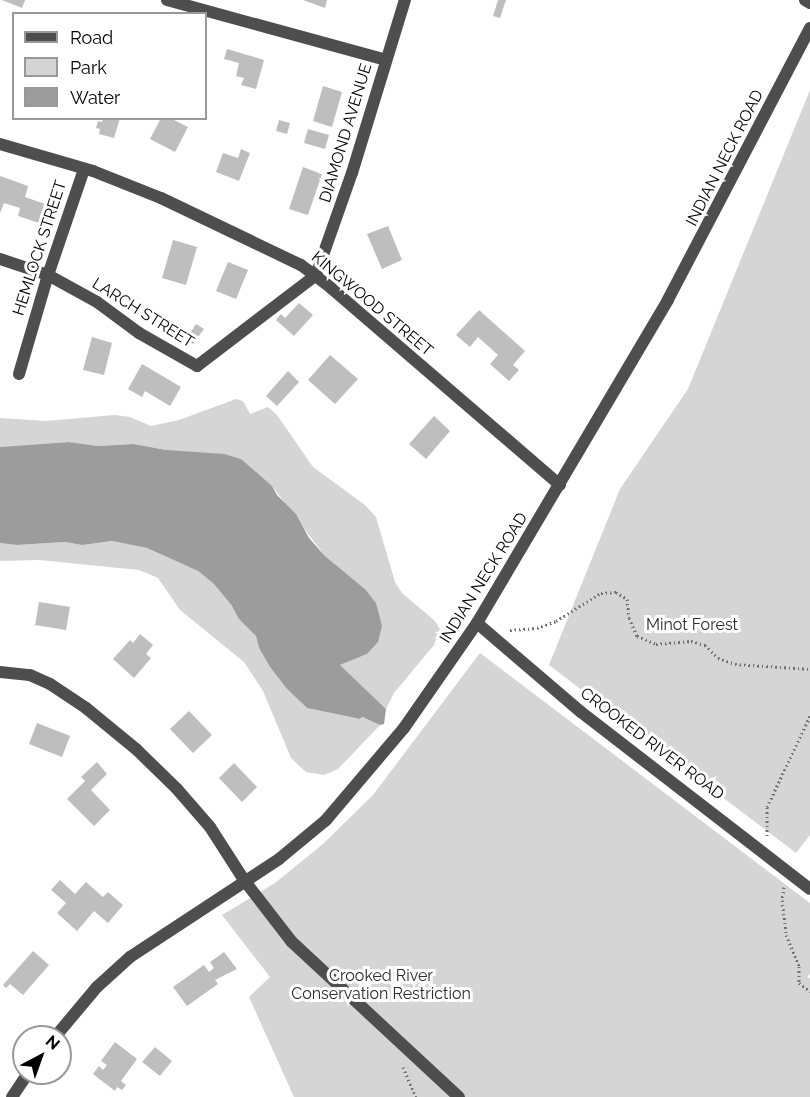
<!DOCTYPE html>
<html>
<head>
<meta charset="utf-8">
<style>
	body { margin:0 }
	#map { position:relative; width:810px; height:1097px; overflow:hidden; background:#fff; font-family:Raleway,sans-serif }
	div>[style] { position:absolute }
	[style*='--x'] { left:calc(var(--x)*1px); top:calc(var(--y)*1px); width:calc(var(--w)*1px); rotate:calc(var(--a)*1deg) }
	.green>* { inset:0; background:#d5d5d5 }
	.water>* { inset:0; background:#9c9c9c }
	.building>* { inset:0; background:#bebebe }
	.path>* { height:3px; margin-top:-1.5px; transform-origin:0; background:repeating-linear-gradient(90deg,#707070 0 1.5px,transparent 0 4.5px) }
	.minor>* { height:12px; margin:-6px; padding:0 6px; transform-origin:6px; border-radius:6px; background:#4e4e4e }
	.tertiary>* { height:12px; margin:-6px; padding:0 6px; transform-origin:6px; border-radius:6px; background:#4e4e4e }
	span { translate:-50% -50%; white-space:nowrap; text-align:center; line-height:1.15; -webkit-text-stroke:6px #fff; paint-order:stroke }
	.street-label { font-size:16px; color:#000 }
	.park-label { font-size:16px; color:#2c2c2c }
	.legend { position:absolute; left:12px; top:12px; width:195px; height:108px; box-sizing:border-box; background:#fff; border:2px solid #999; margin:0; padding:8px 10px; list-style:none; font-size:18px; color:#000 }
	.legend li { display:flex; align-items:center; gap:12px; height:30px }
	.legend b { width:30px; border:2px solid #999 }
	.north { position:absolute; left:12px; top:1025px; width:60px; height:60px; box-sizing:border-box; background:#fff; border:2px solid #999; border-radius:50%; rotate:41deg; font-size:16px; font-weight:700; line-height:24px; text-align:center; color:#000 }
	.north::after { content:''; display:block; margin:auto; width:21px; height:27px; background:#000; clip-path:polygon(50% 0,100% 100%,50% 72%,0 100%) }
</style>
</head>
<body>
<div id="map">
	<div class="green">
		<i style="clip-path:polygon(810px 90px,810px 835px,796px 853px,549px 665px,620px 489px,688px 389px)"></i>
		<i style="clip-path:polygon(236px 399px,243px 401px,250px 414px,268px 407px,277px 415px,313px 467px,365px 505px,376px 517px,395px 582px,402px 593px,435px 621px,440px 629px,434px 645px,394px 693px,386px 709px,340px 665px,367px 654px,365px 589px,325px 556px,272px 486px,166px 450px,134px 444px,98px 446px,69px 442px,0 447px,0 418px,46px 421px,115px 415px,130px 417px,151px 426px,179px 420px)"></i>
		<i style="clip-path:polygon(112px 541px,147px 548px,198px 571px,214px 584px,256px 636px,259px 648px,270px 667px,287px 689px,307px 708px,360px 719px,361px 717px,380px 725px,338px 769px,324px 775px,306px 772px,291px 758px,263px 691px,244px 662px,180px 610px,158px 578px,139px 570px,39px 560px,0 561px,0 543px,17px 545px,65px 542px,82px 545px)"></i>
		<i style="clip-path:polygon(480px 653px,810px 903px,810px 974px,807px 977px,810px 978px,810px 1097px,294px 1097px,249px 997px,270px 977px,222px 915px,275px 883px,323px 844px,373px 795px)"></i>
	</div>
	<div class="water">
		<i style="clip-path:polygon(69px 442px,98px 446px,134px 444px,166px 450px,224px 454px,241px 459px,272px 486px,277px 495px,296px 514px,309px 538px,325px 556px,365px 589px,376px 603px,382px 626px,378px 642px,367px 654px,340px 665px,386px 709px,384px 724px,380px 725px,362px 717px,360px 719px,307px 708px,287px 689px,270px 667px,259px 648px,256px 636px,239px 619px,232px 606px,214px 584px,198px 571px,147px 548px,112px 541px,82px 545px,65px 542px,17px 545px,0 543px,0 447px)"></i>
	</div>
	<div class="building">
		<i style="clip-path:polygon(2px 0,25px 0,22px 8px)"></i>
		<i style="clip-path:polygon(303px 0,327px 0,325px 8px)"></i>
		<i style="clip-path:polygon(498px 0,506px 0,500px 18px,493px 16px)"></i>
		<i style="clip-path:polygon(227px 49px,264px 60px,256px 89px,241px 85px,244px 78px,236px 76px,239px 63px,224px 59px)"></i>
		<i style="clip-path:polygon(323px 86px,342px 92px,332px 127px,313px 121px)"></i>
		<i style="clip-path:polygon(103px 118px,120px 118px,114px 138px,99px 134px,100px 129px,96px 128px,98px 121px,102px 122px)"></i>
		<i style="clip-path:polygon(161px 118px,170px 118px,188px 127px,175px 152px,150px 139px)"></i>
		<i style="clip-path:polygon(279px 120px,290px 123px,287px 134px,276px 131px)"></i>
		<i style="clip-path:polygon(308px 129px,329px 135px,325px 149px,304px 143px)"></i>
		<i style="clip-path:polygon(241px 149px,250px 153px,239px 181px,216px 172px,223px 153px,238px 158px)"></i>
		<i style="clip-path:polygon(303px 167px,322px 174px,308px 215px,289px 209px)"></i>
		<i style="clip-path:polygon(0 176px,28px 186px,25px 197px,45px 204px,39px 223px,18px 216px,20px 208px,4px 203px,0 213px)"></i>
		<i style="clip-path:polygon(388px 226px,402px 260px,382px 269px,367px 234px)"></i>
		<i style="clip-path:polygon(173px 240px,197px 247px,186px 285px,162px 278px)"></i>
		<i style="clip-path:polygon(228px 262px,248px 270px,236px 299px,216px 291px)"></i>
		<i style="clip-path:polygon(299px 303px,313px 315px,294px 336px,276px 320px,281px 314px,285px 318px)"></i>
		<i style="clip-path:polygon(479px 310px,525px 351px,513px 365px,519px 370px,509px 381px,490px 364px,498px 355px,478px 337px,470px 347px,456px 335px)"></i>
		<i style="clip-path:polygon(196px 324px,204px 329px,193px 344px,186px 340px)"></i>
		<i style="clip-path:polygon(92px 337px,112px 343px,104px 375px,83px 370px)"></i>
		<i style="clip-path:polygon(330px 355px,358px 379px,335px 404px,308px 380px)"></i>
		<i style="clip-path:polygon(142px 364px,181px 387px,170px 406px,145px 391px,142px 397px,128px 389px)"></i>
		<i style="clip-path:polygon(288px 371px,299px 382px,277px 406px,266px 396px)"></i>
		<i style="clip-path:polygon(434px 416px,450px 431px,426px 459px,409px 444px)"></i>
		<i style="clip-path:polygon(39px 602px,70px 607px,66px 630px,35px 625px)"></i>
		<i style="clip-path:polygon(140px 634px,153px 645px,146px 654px,151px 658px,134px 678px,113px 659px,130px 640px,133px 643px)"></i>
		<i style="clip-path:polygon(189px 711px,212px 735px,193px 753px,170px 729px)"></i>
		<i style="clip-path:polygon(37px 723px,70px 736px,62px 757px,29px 744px)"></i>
		<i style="clip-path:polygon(97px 762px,107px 774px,91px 790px,110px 810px,94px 826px,67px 799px,85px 781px,81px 777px)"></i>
		<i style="clip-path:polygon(234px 763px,257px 787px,242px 802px,219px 778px)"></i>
		<i style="clip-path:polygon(60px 880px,75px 894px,86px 882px,103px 897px,108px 892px,123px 905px,108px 923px,94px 911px,77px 931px,57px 913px,66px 903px,51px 890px)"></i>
		<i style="clip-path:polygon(33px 951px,49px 965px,23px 995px,10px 984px,6px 988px,3px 985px)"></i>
		<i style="clip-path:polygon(224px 952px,237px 969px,215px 980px,218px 984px,187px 1006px,173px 987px,204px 965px,209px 972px,214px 968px,210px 962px)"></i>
		<i style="clip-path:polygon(115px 1042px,137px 1059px,121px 1081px,126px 1085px,122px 1090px,117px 1087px,115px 1091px,93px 1074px,99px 1066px,103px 1070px,107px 1065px,101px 1061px)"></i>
		<i style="clip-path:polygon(155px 1047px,172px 1061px,160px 1076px,142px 1062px)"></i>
	</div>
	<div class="path">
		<i style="--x:510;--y:630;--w:27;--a:-4"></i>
		<i style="--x:537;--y:628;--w:20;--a:-20"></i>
		<i style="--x:556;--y:621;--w:53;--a:-31.9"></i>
		<i style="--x:601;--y:593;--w:15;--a:-4"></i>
		<i style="--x:616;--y:592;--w:13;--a:32"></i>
		<i style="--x:627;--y:599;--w:19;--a:84"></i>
		<i style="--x:629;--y:618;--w:20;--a:66"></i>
		<i style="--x:637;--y:636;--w:21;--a:23"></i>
		<i style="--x:656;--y:644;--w:35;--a:-5"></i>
		<i style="--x:691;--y:641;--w:15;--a:16"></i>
		<i style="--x:705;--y:645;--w:18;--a:45"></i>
		<i style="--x:718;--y:658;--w:18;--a:19"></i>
		<i style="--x:735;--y:664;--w:75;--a:3.8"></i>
		<i style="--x:767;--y:836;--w:29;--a:-90"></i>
		<i style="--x:767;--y:807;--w:101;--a:-64.7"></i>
		<i style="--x:784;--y:887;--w:13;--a:99"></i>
		<i style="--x:782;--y:900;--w:35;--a:83"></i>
		<i style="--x:786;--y:935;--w:34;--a:67"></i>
		<i style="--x:799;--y:966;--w:17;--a:90"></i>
		<i style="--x:799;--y:983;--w:14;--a:36"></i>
		<i style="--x:403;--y:1067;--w:33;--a:67"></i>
	</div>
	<div class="minor">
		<i style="--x:167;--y:0;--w:227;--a:15.3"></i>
		<i style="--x:805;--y:0;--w:6;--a:31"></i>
		<i style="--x:0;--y:144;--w:97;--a:16.2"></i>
		<i style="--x:93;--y:171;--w:73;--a:21.7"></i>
		<i style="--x:161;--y:198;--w:155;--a:25.6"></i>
		<i style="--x:301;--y:265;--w:38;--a:37"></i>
		<i style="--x:331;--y:288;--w:302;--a:40.7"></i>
		<i style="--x:0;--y:259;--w:51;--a:18.4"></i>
		<i style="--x:48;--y:275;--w:56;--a:28.9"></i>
		<i style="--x:97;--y:302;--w:52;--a:36.4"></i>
		<i style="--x:139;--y:333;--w:67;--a:29.6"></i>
		<i style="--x:197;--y:366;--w:150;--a:-37.4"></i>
		<i style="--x:316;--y:275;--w:108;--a:-70.6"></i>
		<i style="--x:352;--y:173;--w:181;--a:-73"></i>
		<i style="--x:19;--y:374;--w:103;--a:-73.7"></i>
		<i style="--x:48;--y:275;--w:112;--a:-71.2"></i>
		<i style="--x:0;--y:672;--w:30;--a:6"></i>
		<i style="--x:30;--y:675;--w:22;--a:24"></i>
		<i style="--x:50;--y:684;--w:43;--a:33.7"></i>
		<i style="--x:86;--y:708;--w:65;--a:39.4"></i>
		<i style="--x:136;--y:749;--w:57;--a:44.3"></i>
		<i style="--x:177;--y:789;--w:50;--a:49"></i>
		<i style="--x:210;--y:827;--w:63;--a:57.3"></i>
		<i style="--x:244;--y:880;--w:78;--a:52.3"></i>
		<i style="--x:292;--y:942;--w:228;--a:42.9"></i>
		<i style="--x:55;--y:1037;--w:65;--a:-50"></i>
		<i style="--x:97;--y:987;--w:45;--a:-42.3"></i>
		<i style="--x:130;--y:957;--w:178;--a:-33.3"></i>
		<i style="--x:279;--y:859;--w:61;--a:-39.7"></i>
		<i style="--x:326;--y:820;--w:121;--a:-49.7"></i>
		<i style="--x:404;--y:728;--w:128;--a:-55.2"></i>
		<i style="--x:12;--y:1097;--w:29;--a:-56"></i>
	</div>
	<div class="tertiary">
		<i style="--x:810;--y:28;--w:307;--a:117.6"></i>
		<i style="--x:668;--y:300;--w:375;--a:120.6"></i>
		<i style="--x:477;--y:623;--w:137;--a:40.6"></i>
		<i style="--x:581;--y:712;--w:289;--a:37.7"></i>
	</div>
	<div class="street-label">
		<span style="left:346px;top:133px;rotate:-73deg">DIAMOND AVENUE</span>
		<span style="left:725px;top:158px;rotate:-63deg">INDIAN NECK ROAD</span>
		<span style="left:40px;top:248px;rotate:-72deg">HEMLOCK STREET</span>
		<span style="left:372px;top:304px;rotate:40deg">KINGWOOD STREET</span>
		<span style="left:143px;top:313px;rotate:32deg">LARCH STREET</span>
		<span style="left:484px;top:578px;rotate:-58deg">INDIAN NECK ROAD</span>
		<span style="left:652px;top:744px;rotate:37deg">CROOKED RIVER ROAD</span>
	</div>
	<div class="park-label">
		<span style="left:692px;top:625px">Minot Forest</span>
		<span style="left:381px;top:985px">Crooked River<br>Conservation Restriction</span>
	</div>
	<ul class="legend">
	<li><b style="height:8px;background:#4e4e4e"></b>Road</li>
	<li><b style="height:16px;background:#d5d5d5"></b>Park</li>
	<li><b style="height:16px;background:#9c9c9c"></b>Water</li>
	</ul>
	<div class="north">N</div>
</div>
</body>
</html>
